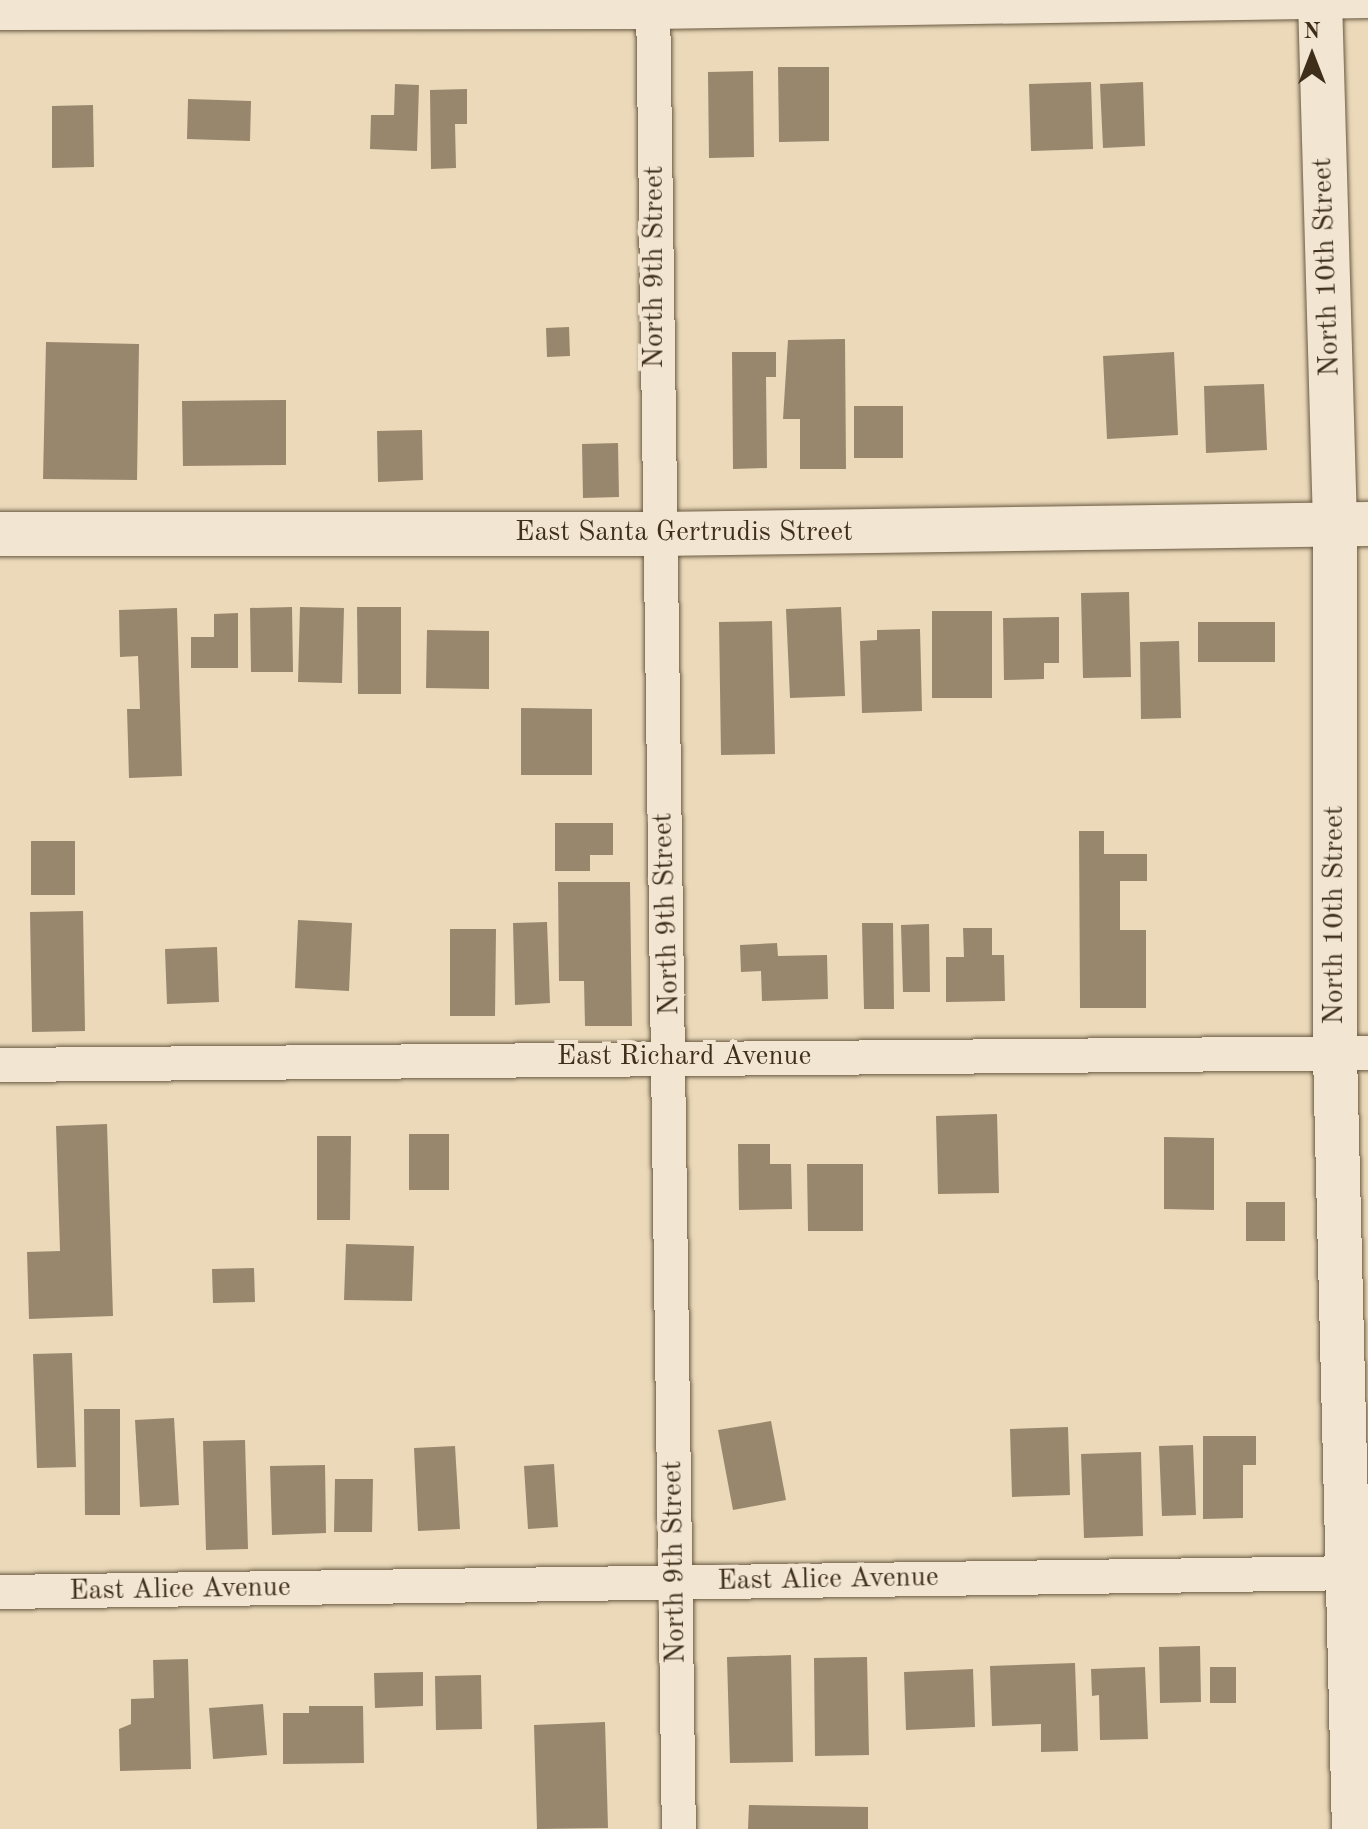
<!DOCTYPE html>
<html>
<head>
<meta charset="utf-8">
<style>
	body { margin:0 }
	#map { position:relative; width:1368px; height:1829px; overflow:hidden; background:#ebd9ba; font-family:"Old Standard TT",serif }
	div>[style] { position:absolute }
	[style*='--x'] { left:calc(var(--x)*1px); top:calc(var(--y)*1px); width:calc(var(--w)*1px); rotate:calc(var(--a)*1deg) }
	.building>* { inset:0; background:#98876d }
	.roads { filter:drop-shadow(0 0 2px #6a5a42) drop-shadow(0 0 2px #6a5a42) }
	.street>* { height:34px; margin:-17px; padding:0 17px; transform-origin:17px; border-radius:17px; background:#f2e6d2 }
	.secondary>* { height:44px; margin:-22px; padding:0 22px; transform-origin:22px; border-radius:22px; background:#f2e6d2 }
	span { translate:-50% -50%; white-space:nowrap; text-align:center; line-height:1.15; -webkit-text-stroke:8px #f2e6d2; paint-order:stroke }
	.street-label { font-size:28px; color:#3f2f1a }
	.north { position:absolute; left:1272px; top:16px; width:80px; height:80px; -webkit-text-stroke:6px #f2e6d2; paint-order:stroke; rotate:0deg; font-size:22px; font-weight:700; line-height:32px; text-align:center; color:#3f2f1a }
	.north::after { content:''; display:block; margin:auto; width:28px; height:36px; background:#3f2f1a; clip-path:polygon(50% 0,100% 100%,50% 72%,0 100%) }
</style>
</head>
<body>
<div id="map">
	<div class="building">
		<i style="clip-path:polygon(778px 67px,829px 67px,829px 141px,779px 142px)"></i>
		<i style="clip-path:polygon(753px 71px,754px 157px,709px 158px,708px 72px)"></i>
		<i style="clip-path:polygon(1091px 82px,1093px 149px,1031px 151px,1029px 84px)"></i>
		<i style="clip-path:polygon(1143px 82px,1145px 146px,1103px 148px,1100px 84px)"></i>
		<i style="clip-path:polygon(395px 84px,419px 85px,417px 151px,370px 149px,371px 115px,394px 115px)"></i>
		<i style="clip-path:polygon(467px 89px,467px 124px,455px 124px,456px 168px,431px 169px,430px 90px)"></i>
		<i style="clip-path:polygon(188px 99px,251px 101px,250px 141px,187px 139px)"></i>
		<i style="clip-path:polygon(93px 105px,94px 167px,52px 168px,52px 106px)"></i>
		<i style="clip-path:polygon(569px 327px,570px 356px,547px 357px,546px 328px)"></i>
		<i style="clip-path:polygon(845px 339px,846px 469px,800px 469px,800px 419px,783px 419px,788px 340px)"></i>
		<i style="clip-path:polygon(46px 342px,139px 344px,137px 480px,43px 479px)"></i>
		<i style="clip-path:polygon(732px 352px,776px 352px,776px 377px,766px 377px,767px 468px,733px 469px)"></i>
		<i style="clip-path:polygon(1174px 352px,1178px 435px,1107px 439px,1103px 356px)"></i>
		<i style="clip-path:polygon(1264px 384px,1267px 450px,1206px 453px,1204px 386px)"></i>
		<i style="clip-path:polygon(286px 400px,286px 465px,183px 466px,182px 401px)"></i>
		<i style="clip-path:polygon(854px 406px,903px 406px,903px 458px,854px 458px)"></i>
		<i style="clip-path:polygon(422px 430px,423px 480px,378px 482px,377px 431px)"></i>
		<i style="clip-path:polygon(618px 443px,619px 497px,583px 498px,582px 444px)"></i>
		<i style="clip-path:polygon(1129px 592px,1131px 677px,1083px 678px,1081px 593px)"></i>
		<i style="clip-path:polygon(292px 607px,293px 672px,251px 672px,250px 608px)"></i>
		<i style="clip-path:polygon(300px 607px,344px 608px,342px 683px,298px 682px)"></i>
		<i style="clip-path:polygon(357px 607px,401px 607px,401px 694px,358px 694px)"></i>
		<i style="clip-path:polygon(841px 607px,845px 696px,790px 698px,786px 609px)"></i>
		<i style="clip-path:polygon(177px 608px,182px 776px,129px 778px,127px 709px,140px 709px,138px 656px,120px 657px,119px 610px)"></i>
		<i style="clip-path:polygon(932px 611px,992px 611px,992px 698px,932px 698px)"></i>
		<i style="clip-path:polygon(238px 613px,238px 668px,191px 668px,191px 637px,214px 637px,214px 614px)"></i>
		<i style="clip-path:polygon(1059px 617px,1059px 663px,1044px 663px,1044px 679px,1004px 680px,1003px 618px)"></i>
		<i style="clip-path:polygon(772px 621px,775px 754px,721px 755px,719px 622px)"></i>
		<i style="clip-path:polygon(1198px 622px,1275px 622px,1275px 662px,1198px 662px)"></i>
		<i style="clip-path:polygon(920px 629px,922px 711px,862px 713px,860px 641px,877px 640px,877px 630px)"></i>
		<i style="clip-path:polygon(427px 630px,489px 631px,489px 689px,426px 688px)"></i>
		<i style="clip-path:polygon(1179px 641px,1181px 718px,1141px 719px,1140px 642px)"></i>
		<i style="clip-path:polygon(521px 708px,592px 709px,592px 775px,521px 775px)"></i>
		<i style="clip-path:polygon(555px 823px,613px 823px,613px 855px,590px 855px,590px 871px,555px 871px)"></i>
		<i style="clip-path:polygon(1079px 831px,1104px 831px,1104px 854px,1147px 854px,1147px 881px,1120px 881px,1120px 930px,1146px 930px,1146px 1008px,1080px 1008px)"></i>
		<i style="clip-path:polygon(31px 841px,75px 841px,75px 895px,31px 895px)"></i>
		<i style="clip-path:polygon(558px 882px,630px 882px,632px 1026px,585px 1026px,584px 981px,559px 981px)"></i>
		<i style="clip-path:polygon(83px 911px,85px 1031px,32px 1032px,30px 912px)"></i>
		<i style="clip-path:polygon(298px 920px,352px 923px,349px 991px,295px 988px)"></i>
		<i style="clip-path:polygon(547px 922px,550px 1003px,515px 1005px,513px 923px)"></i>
		<i style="clip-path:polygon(862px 923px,893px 923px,894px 1009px,864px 1009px)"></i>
		<i style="clip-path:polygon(929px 924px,930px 992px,903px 992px,901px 925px)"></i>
		<i style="clip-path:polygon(963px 928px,992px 928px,992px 955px,1004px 955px,1005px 1001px,946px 1002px,946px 957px,964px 957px)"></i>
		<i style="clip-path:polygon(450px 929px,496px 929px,495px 1016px,450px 1016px)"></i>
		<i style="clip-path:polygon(777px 943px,778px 956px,827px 955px,828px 999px,762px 1001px,761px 971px,741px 972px,740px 945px)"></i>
		<i style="clip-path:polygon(217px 947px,219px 1002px,167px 1004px,165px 949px)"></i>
		<i style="clip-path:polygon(997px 1114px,999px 1193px,938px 1194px,936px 1116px)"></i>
		<i style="clip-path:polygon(107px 1124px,113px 1316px,29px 1319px,27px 1252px,60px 1251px,56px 1126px)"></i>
		<i style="clip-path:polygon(409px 1134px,449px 1134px,449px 1190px,409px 1190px)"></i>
		<i style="clip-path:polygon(317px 1136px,351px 1136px,350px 1220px,317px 1220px)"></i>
		<i style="clip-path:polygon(1164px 1137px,1214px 1138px,1214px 1210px,1164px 1209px)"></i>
		<i style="clip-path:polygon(738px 1144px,770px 1144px,770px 1164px,791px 1164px,792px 1209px,739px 1210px)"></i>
		<i style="clip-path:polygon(807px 1164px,863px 1164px,863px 1231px,808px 1231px)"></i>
		<i style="clip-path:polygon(1246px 1202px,1285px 1202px,1285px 1241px,1246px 1241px)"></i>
		<i style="clip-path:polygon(346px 1244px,414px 1246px,412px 1301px,344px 1300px)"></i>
		<i style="clip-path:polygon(254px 1268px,255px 1302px,213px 1303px,212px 1269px)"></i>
		<i style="clip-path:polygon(72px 1353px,76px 1467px,37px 1468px,33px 1354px)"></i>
		<i style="clip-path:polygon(84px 1409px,120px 1409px,120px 1515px,85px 1515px)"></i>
		<i style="clip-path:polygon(174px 1418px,179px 1505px,140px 1507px,135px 1420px)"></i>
		<i style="clip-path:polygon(771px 1421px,786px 1500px,733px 1510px,718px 1430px)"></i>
		<i style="clip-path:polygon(1068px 1427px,1070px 1495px,1012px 1497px,1010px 1429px)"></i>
		<i style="clip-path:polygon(1203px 1436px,1256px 1436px,1256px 1465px,1243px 1465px,1243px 1518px,1203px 1519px)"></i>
		<i style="clip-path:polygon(245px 1440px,248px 1549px,206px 1550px,203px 1441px)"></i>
		<i style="clip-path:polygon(1193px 1445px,1196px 1515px,1162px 1516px,1159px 1446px)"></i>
		<i style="clip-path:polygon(455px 1446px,460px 1529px,418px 1531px,414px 1448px)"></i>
		<i style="clip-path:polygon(1141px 1452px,1143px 1536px,1084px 1538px,1081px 1454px)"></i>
		<i style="clip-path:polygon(554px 1464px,558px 1527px,528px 1529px,524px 1466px)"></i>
		<i style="clip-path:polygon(325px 1465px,326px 1533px,272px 1535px,270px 1466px)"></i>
		<i style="clip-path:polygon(335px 1479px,373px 1479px,372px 1532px,334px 1532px)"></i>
		<i style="clip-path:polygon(1200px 1646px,1201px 1702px,1160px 1703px,1159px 1647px)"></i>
		<i style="clip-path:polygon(791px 1655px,793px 1762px,730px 1763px,727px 1657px)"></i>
		<i style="clip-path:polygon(867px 1657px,869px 1755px,815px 1756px,814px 1658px)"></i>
		<i style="clip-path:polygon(188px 1659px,191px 1769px,120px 1771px,119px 1729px,131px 1724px,131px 1699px,154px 1698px,153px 1660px)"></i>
		<i style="clip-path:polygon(1075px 1663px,1078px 1751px,1041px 1752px,1041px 1724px,992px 1726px,990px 1666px)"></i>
		<i style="clip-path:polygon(1145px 1667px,1148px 1739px,1100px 1740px,1099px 1695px,1092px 1696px,1091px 1669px)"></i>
		<i style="clip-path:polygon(1210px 1667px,1236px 1667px,1236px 1703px,1210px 1703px)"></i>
		<i style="clip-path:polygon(973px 1669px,975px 1727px,906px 1730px,904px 1672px)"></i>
		<i style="clip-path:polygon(423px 1672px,423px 1706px,375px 1708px,374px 1673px)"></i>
		<i style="clip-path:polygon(481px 1675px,482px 1729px,436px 1730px,435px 1676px)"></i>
		<i style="clip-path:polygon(263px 1704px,267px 1755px,213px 1759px,209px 1708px)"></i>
		<i style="clip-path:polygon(309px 1706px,363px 1706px,364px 1763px,283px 1764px,283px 1713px,309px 1713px)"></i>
		<i style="clip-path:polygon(605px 1722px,608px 1828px,537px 1829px,534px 1725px)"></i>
		<i style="clip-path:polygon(749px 1805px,868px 1807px,868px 1829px,748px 1829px)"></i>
	</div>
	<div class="roads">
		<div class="street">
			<i style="--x:653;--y:0;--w:1829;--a:89.19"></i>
			<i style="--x:0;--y:13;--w:653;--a:-0.09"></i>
			<i style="--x:653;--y:12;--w:715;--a:-0.88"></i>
			<i style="--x:0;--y:1065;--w:1368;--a:-0.5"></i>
			<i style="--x:0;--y:1592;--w:1368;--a:-0.8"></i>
		</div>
		<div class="secondary">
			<i style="--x:1320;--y:0;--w:525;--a:88.36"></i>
			<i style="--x:1335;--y:525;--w:529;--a:90"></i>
			<i style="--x:1335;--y:1054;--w:775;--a:88.6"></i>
			<i style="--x:0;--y:534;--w:657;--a:0"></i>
			<i style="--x:657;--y:534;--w:711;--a:-0.81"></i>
		</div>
	</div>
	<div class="street-label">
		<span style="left:655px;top:267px;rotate:-90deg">North 9th Street</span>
		<span style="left:1327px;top:267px;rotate:-92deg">North 10th Street</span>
		<span style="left:684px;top:533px">East Santa Gertrudis Street</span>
		<span style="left:667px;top:914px;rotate:-92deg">North 9th Street</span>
		<span style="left:1335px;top:915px;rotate:-90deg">North 10th Street</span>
		<span style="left:684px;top:1057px">East Richard Avenue</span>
		<span style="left:675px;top:1562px;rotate:-91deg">North 9th Street</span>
		<span style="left:828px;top:1580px;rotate:-1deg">East Alice Avenue</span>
		<span style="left:180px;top:1590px;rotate:-1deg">East Alice Avenue</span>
	</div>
	<div class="north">N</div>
</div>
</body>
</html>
